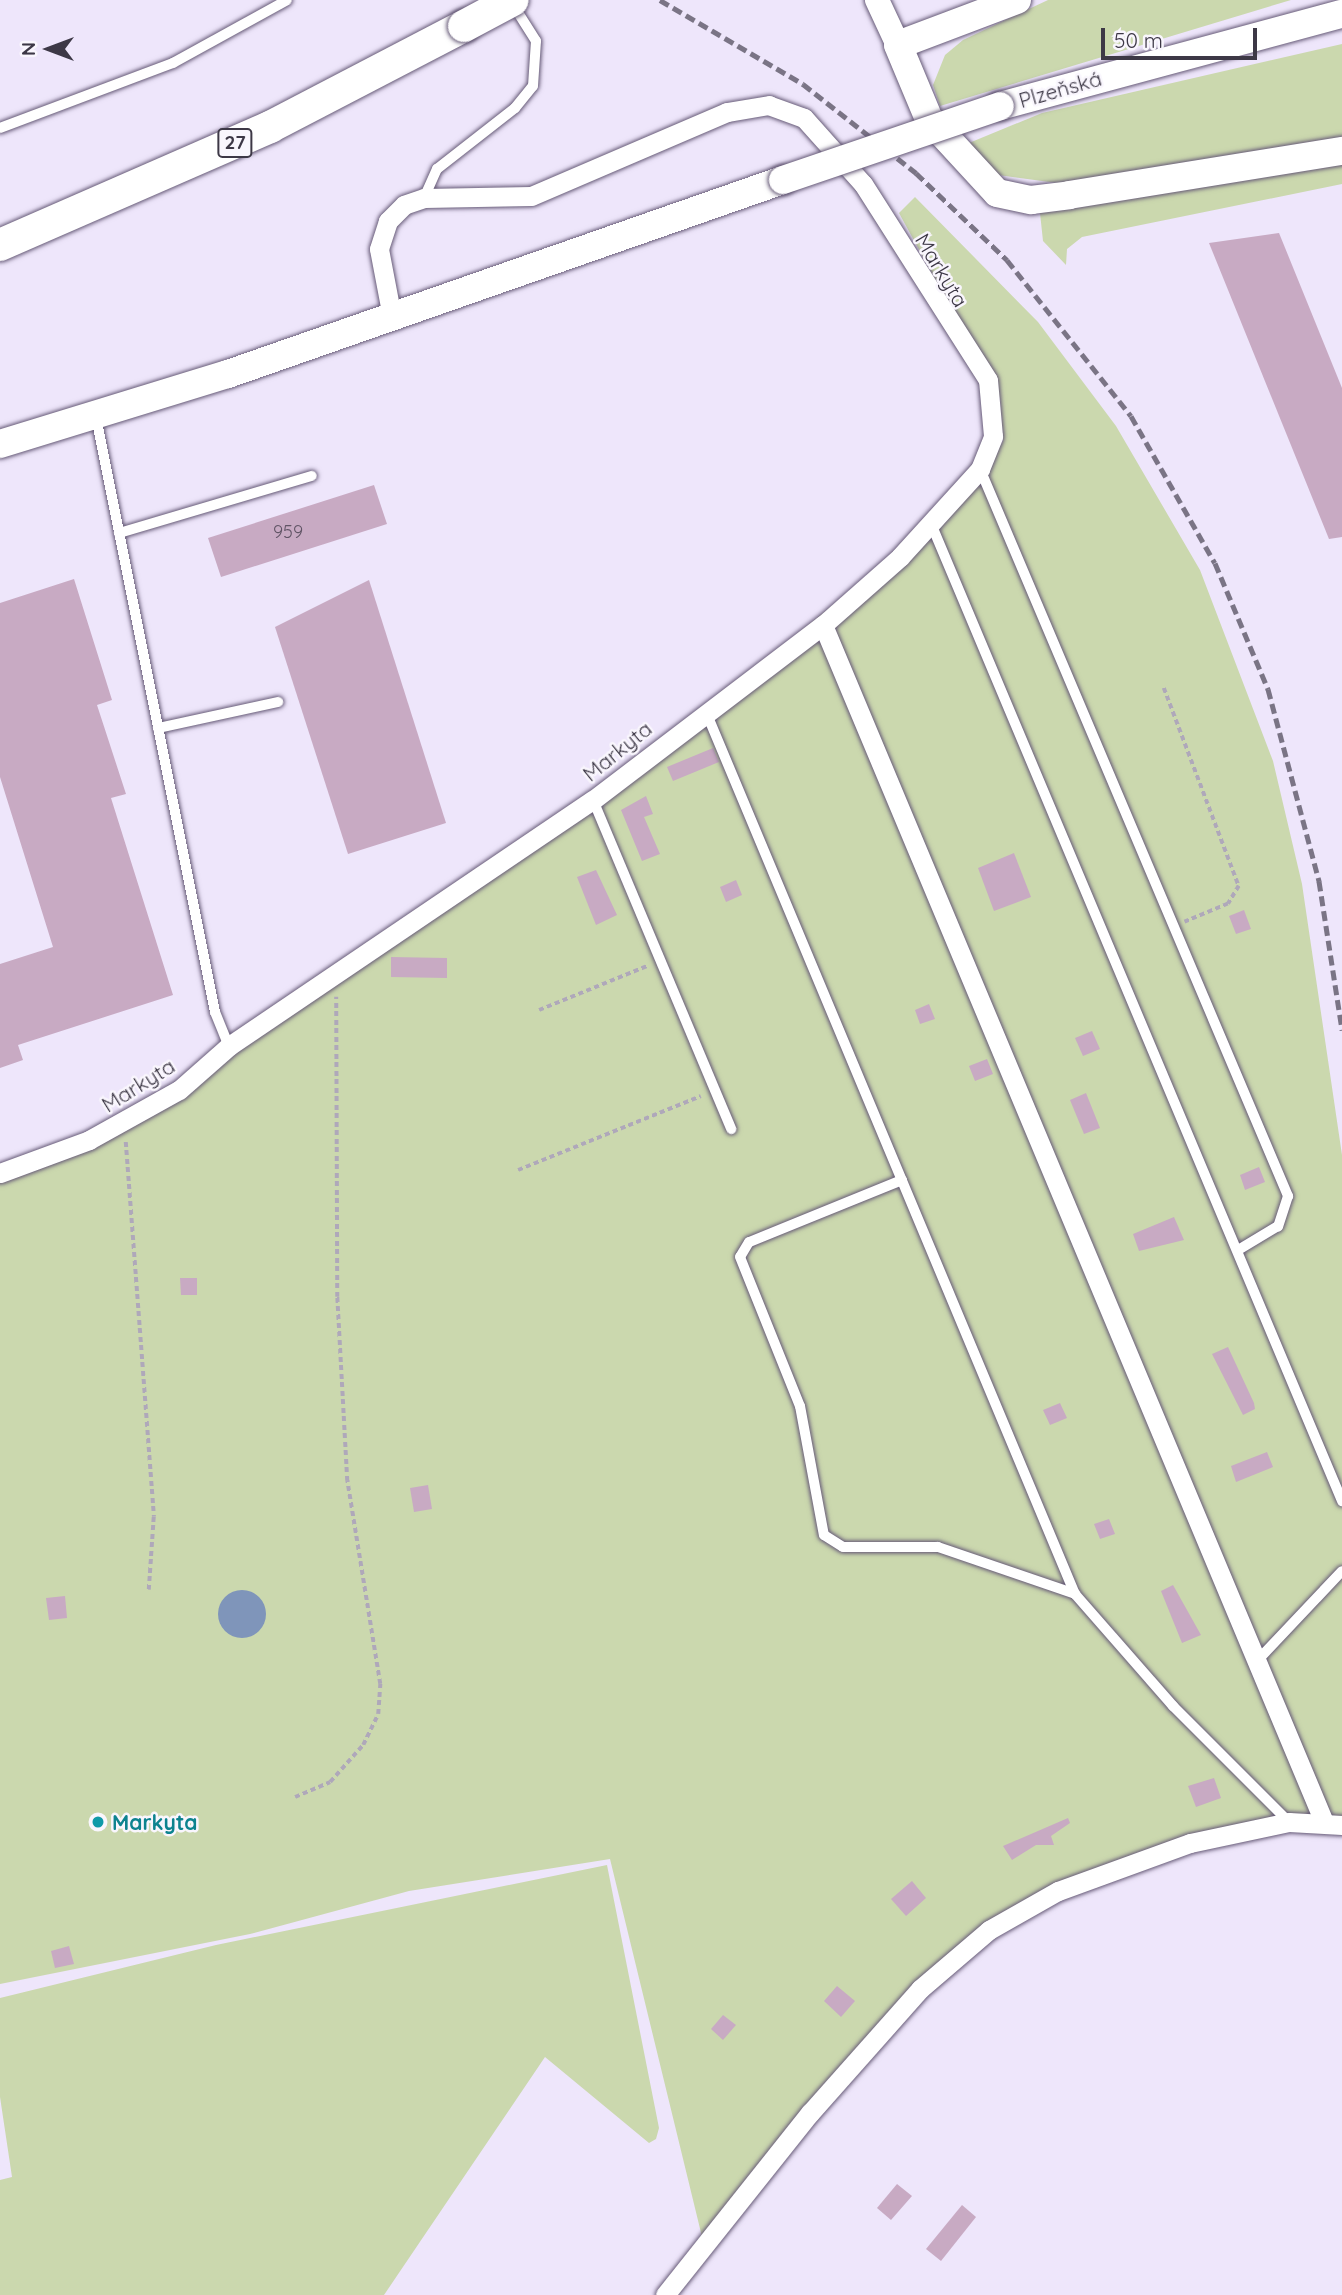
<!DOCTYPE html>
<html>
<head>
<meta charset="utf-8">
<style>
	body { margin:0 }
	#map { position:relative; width:1342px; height:2295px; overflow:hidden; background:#eee6fb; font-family:Quicksand,sans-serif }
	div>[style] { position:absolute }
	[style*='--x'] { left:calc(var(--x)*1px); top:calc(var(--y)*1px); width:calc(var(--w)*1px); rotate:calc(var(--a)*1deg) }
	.green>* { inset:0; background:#cbd8ae }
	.water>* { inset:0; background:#7f95ba }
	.round { border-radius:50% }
	.building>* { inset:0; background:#c8aac3 }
	.path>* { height:3.5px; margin-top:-1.75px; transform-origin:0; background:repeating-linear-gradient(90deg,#afa8ba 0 5px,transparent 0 8.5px) }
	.roads { filter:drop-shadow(0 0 2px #665a77) drop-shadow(0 0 2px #665a77) }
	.service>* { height:10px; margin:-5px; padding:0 5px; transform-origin:5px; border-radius:5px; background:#fff }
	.minor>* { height:19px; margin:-9.5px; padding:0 9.5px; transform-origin:9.5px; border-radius:9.5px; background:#fff }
	.tertiary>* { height:24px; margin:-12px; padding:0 12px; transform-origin:12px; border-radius:12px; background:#fff }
	.secondary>* { height:28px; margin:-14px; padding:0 14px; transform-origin:14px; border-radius:14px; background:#fff }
	.primary>* { height:32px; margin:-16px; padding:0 16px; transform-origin:16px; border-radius:16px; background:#fff }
	.rail>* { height:5px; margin-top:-2.5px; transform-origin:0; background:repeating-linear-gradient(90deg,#7a7485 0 10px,transparent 0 15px) }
	.bridges { filter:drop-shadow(0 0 2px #665a77) drop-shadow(0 0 2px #665a77) }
	.secondary-bridge>* { height:28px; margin:-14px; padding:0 14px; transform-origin:14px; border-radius:14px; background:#fff }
	.primary-bridge>* { height:32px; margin:-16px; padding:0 16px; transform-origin:16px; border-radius:16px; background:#fff }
	.dots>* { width:19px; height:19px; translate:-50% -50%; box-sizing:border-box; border:4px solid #f9f6fd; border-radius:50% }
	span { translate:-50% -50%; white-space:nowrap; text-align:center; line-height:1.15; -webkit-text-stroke:5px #f9f6fd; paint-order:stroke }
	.number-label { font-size:18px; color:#605465 }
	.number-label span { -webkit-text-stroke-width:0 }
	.shield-label span { padding:2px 5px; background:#f9f6fd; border:2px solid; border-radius:5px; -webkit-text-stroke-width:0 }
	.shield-label { font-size:19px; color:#3d3846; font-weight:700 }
	.street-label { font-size:21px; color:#3d3846 }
	.culture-label { font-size:21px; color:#0d838f; font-weight:700 }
	.left { translate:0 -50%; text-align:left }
	.north { position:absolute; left:14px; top:14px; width:70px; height:70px; -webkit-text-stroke:5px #f9f6fd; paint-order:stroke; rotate:270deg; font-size:19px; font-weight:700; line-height:28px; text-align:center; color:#3d3846 }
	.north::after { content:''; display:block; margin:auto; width:24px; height:32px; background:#3d3846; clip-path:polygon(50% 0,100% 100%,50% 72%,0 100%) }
	.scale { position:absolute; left:1101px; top:28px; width:156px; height:32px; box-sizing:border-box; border:4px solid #3d3846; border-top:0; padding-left:9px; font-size:21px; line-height:24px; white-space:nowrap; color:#3d3846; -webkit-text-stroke:5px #f9f6fd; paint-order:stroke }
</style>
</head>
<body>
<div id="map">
	<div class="green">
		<i style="clip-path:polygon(1048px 0,1291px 0,940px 106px,933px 85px,945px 55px,963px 40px)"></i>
		<i style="clip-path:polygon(1342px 44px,1342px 139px,1072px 185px,998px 175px,969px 143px,1042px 113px)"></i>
		<i style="clip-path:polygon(1342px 160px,1342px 184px,1082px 237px,1067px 249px,1066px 265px,1043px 241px,1040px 213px)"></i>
		<i style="clip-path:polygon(915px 197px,1038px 322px,1116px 426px,1200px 570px,1273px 761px,1302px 884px,1342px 1155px,1342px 1824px,1289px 1822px,1058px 1891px,947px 1962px,704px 2245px,610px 1859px,409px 1891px,250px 1934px,0 1984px,0 1173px,89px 1140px,593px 801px,979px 485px,1003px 441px,1000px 398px,899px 213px)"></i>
		<i style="clip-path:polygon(607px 1865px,659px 2128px,656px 2139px,649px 2143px,545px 2057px,384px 2295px,0 2295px,0 2180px,12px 2177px,0 2097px,0 1998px,216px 1945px)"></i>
	</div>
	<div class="water">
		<i class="round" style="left:218px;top:1590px;width:48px;height:48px"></i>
	</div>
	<div class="building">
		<i style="clip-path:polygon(1279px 233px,1342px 388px,1342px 537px,1329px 539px,1209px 243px)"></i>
		<i style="clip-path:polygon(374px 485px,387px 524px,221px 577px,208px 538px)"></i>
		<i style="clip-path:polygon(74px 579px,112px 700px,97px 705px,126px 794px,111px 798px,173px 995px,18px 1045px,23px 1060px,0 1068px,0 964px,53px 947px,0 777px,0 603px)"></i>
		<i style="clip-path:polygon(369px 580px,446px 823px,348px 854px,275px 627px)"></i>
		<i style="clip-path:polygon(713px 748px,719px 762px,673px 781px,667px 767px)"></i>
		<i style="clip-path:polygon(646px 796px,653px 814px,644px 817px,660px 854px,642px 861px,621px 810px)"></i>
		<i style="clip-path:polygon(1014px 853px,1031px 897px,994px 911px,978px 868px)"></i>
		<i style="clip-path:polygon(596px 870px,617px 915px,596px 925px,577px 877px)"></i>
		<i style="clip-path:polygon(736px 880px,742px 895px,726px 902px,720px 887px)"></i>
		<i style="clip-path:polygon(1244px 910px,1251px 929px,1236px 934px,1229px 916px)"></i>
		<i style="clip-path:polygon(391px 957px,447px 958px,447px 978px,391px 977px)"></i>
		<i style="clip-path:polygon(929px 1004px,935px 1019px,920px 1024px,915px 1010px)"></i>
		<i style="clip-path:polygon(1092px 1031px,1100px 1049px,1083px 1056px,1075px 1038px)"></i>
		<i style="clip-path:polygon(987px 1059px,993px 1074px,975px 1081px,969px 1066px)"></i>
		<i style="clip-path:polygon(1086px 1093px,1100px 1128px,1084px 1134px,1070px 1100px)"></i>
		<i style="clip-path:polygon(1259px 1167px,1265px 1182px,1245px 1190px,1240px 1175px)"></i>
		<i style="clip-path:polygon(1174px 1217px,1184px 1240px,1139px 1251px,1133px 1234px)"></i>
		<i style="clip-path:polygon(180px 1278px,197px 1278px,197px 1295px,181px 1295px)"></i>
		<i style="clip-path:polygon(1228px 1347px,1254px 1403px,1255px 1409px,1243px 1415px,1212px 1354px)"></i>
		<i style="clip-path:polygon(1060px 1403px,1067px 1418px,1050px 1425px,1043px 1410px)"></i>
		<i style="clip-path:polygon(1267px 1452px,1273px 1467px,1236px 1482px,1231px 1466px)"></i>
		<i style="clip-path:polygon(428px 1485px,432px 1509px,414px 1512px,410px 1488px)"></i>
		<i style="clip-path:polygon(1109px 1519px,1115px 1534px,1100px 1539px,1094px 1524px)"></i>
		<i style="clip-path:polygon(1173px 1585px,1201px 1635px,1182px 1643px,1161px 1591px)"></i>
		<i style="clip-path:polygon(65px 1596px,67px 1618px,49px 1620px,46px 1598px)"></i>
		<i style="clip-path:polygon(1214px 1778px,1221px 1798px,1196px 1807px,1188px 1786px)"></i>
		<i style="clip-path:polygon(1068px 1818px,1070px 1823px,1051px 1836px,1054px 1845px,1036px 1845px,1012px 1860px,1003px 1846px)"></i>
		<i style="clip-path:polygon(912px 1881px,926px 1898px,906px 1916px,891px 1899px)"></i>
		<i style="clip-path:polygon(69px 1946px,74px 1964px,55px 1968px,51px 1951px)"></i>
		<i style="clip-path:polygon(837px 1986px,855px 2001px,841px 2017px,824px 2001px)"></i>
		<i style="clip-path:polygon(723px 2015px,736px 2025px,723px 2040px,711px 2029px)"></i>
		<i style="clip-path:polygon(897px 2184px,912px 2196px,891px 2220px,877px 2208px)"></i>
		<i style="clip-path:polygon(962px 2205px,976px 2217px,941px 2261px,926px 2249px)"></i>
	</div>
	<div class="path">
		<i style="--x:1164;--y:688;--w:212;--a:69.3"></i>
		<i style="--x:1239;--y:886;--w:21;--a:121"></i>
		<i style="--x:1228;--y:904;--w:47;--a:157.3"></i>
		<i style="--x:539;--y:1010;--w:117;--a:-22.2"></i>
		<i style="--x:126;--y:1142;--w:376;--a:85.7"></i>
		<i style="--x:154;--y:1517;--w:73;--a:93.9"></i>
		<i style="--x:518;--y:1170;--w:197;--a:-22"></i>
		<i style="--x:295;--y:1797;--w:38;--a:-23"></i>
		<i style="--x:330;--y:1782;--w:50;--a:-48.3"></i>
		<i style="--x:363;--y:1745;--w:34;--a:-64"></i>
		<i style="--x:378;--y:1714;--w:30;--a:-86"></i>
		<i style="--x:380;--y:1684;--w:206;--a:-99.2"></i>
		<i style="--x:347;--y:1481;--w:184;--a:-93.1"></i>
		<i style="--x:337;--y:1297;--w:300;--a:-90.2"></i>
	</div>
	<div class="roads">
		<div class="service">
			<i style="--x:0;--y:128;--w:185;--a:-20.6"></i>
			<i style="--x:173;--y:63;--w:130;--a:-28.9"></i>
			<i style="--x:424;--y:198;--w:32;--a:-66"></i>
			<i style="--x:437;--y:169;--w:99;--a:-38"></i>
			<i style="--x:515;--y:108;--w:28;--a:-51"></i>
			<i style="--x:533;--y:86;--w:45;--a:-86.2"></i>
			<i style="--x:536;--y:41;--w:45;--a:-122.3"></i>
			<i style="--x:96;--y:417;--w:607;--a:78.69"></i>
			<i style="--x:215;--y:1012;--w:37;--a:68"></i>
			<i style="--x:980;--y:469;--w:790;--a:67.04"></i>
			<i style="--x:1288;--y:1196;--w:32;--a:108"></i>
			<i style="--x:1278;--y:1226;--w:47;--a:149"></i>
			<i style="--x:932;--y:526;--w:1058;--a:67.19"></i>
			<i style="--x:119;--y:533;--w:201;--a:-16.5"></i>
			<i style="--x:706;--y:712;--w:956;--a:67.3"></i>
			<i style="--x:1075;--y:1594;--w:149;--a:48.8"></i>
			<i style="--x:1173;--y:1706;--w:164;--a:45"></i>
			<i style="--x:158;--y:728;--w:123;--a:-12.2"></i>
			<i style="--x:593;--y:800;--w:357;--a:67.2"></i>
			<i style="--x:902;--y:1180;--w:165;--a:157.9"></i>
			<i style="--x:749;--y:1242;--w:17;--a:121"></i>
			<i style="--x:740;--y:1257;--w:161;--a:68.1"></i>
			<i style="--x:800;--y:1406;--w:131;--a:79.5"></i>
			<i style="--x:824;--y:1535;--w:22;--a:32"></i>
			<i style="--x:843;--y:1547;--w:95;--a:0"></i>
			<i style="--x:938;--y:1547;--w:145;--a:18.9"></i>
			<i style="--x:1256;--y:1662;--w:125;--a:-46.6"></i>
		</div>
		<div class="minor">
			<i style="--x:823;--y:625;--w:1298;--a:67.29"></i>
			<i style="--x:0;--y:1173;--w:95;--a:-20.3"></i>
			<i style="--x:89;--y:1140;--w:103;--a:-29.1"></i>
			<i style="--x:179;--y:1090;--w:67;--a:-41.3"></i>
			<i style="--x:229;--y:1046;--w:439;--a:-34.1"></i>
			<i style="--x:593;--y:800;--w:289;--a:-37.3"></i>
			<i style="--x:823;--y:625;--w:103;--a:-41.4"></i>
			<i style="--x:900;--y:557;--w:119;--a:-47.7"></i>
			<i style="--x:980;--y:469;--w:35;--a:-68"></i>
			<i style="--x:993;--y:436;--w:56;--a:-95.1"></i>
			<i style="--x:988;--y:380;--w:232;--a:-122.5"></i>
			<i style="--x:863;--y:184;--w:89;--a:-131.8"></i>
			<i style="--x:804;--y:118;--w:37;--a:-160"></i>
			<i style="--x:769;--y:105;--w:43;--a:170.5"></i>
			<i style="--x:727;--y:112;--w:213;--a:156.8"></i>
			<i style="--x:531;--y:196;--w:107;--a:178.9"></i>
			<i style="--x:424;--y:198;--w:21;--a:161"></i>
			<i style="--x:404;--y:205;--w:23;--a:135"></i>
			<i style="--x:388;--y:221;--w:29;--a:108"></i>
			<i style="--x:379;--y:249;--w:69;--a:79.2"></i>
			<i style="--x:665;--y:2295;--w:233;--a:-51.5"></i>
			<i style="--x:810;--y:2113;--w:166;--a:-48.4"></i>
			<i style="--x:920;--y:1989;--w:91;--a:-40.5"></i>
			<i style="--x:989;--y:1930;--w:79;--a:-29.5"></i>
			<i style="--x:1058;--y:1891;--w:140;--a:-20"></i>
			<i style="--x:1190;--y:1843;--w:101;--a:-12"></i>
			<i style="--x:1289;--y:1822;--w:53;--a:3.2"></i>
		</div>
		<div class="tertiary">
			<i style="--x:877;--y:0;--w:50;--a:65"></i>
		</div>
		<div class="secondary">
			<i style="--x:1017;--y:0;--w:127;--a:159.3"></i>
			<i style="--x:898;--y:45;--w:80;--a:67.3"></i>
			<i style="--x:929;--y:119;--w:100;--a:47.4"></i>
			<i style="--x:997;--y:193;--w:35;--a:12"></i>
			<i style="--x:1031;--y:200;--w:38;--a:-7"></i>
			<i style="--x:1069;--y:195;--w:277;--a:-9.2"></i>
			<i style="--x:1000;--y:106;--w:354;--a:-15.1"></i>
			<i style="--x:0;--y:444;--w:239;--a:-17.1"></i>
			<i style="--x:228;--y:374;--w:588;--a:-19.27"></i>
		</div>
		<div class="primary">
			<i style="--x:0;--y:245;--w:295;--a:-23.6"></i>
			<i style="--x:270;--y:127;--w:219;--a:-27.5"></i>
		</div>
	</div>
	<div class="rail">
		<i style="--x:660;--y:0;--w:166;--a:30.4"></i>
		<i style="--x:803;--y:84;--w:144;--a:38.2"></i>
		<i style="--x:916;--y:173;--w:126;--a:43.7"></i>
		<i style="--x:1007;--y:260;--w:199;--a:51.5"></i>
		<i style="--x:1131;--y:416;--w:169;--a:60.3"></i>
		<i style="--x:1215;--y:563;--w:137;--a:67.2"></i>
		<i style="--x:1268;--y:689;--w:199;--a:75.1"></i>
		<i style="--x:1319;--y:881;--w:151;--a:81.2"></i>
	</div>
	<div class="bridges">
		<div class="secondary-bridge">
			<i style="--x:783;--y:180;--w:229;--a:-18.8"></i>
		</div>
		<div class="primary-bridge">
			<i style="--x:464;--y:26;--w:55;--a:-28"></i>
		</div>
	</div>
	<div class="dots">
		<i style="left:98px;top:1822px;background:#0f9aa8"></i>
	</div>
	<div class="number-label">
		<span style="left:288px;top:532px">959</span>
	</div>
	<div class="shield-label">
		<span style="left:235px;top:143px">27</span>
	</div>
	<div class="street-label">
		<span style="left:1060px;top:89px;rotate:-16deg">Plzeňská</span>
		<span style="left:942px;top:270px;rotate:59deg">Markyta</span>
		<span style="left:617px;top:751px;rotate:-39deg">Markyta</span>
		<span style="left:138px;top:1085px;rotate:-32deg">Markyta</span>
	</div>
	<div class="culture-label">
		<span class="left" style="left:112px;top:1822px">Markyta</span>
	</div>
	<div class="north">N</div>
	<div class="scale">50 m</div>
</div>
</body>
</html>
